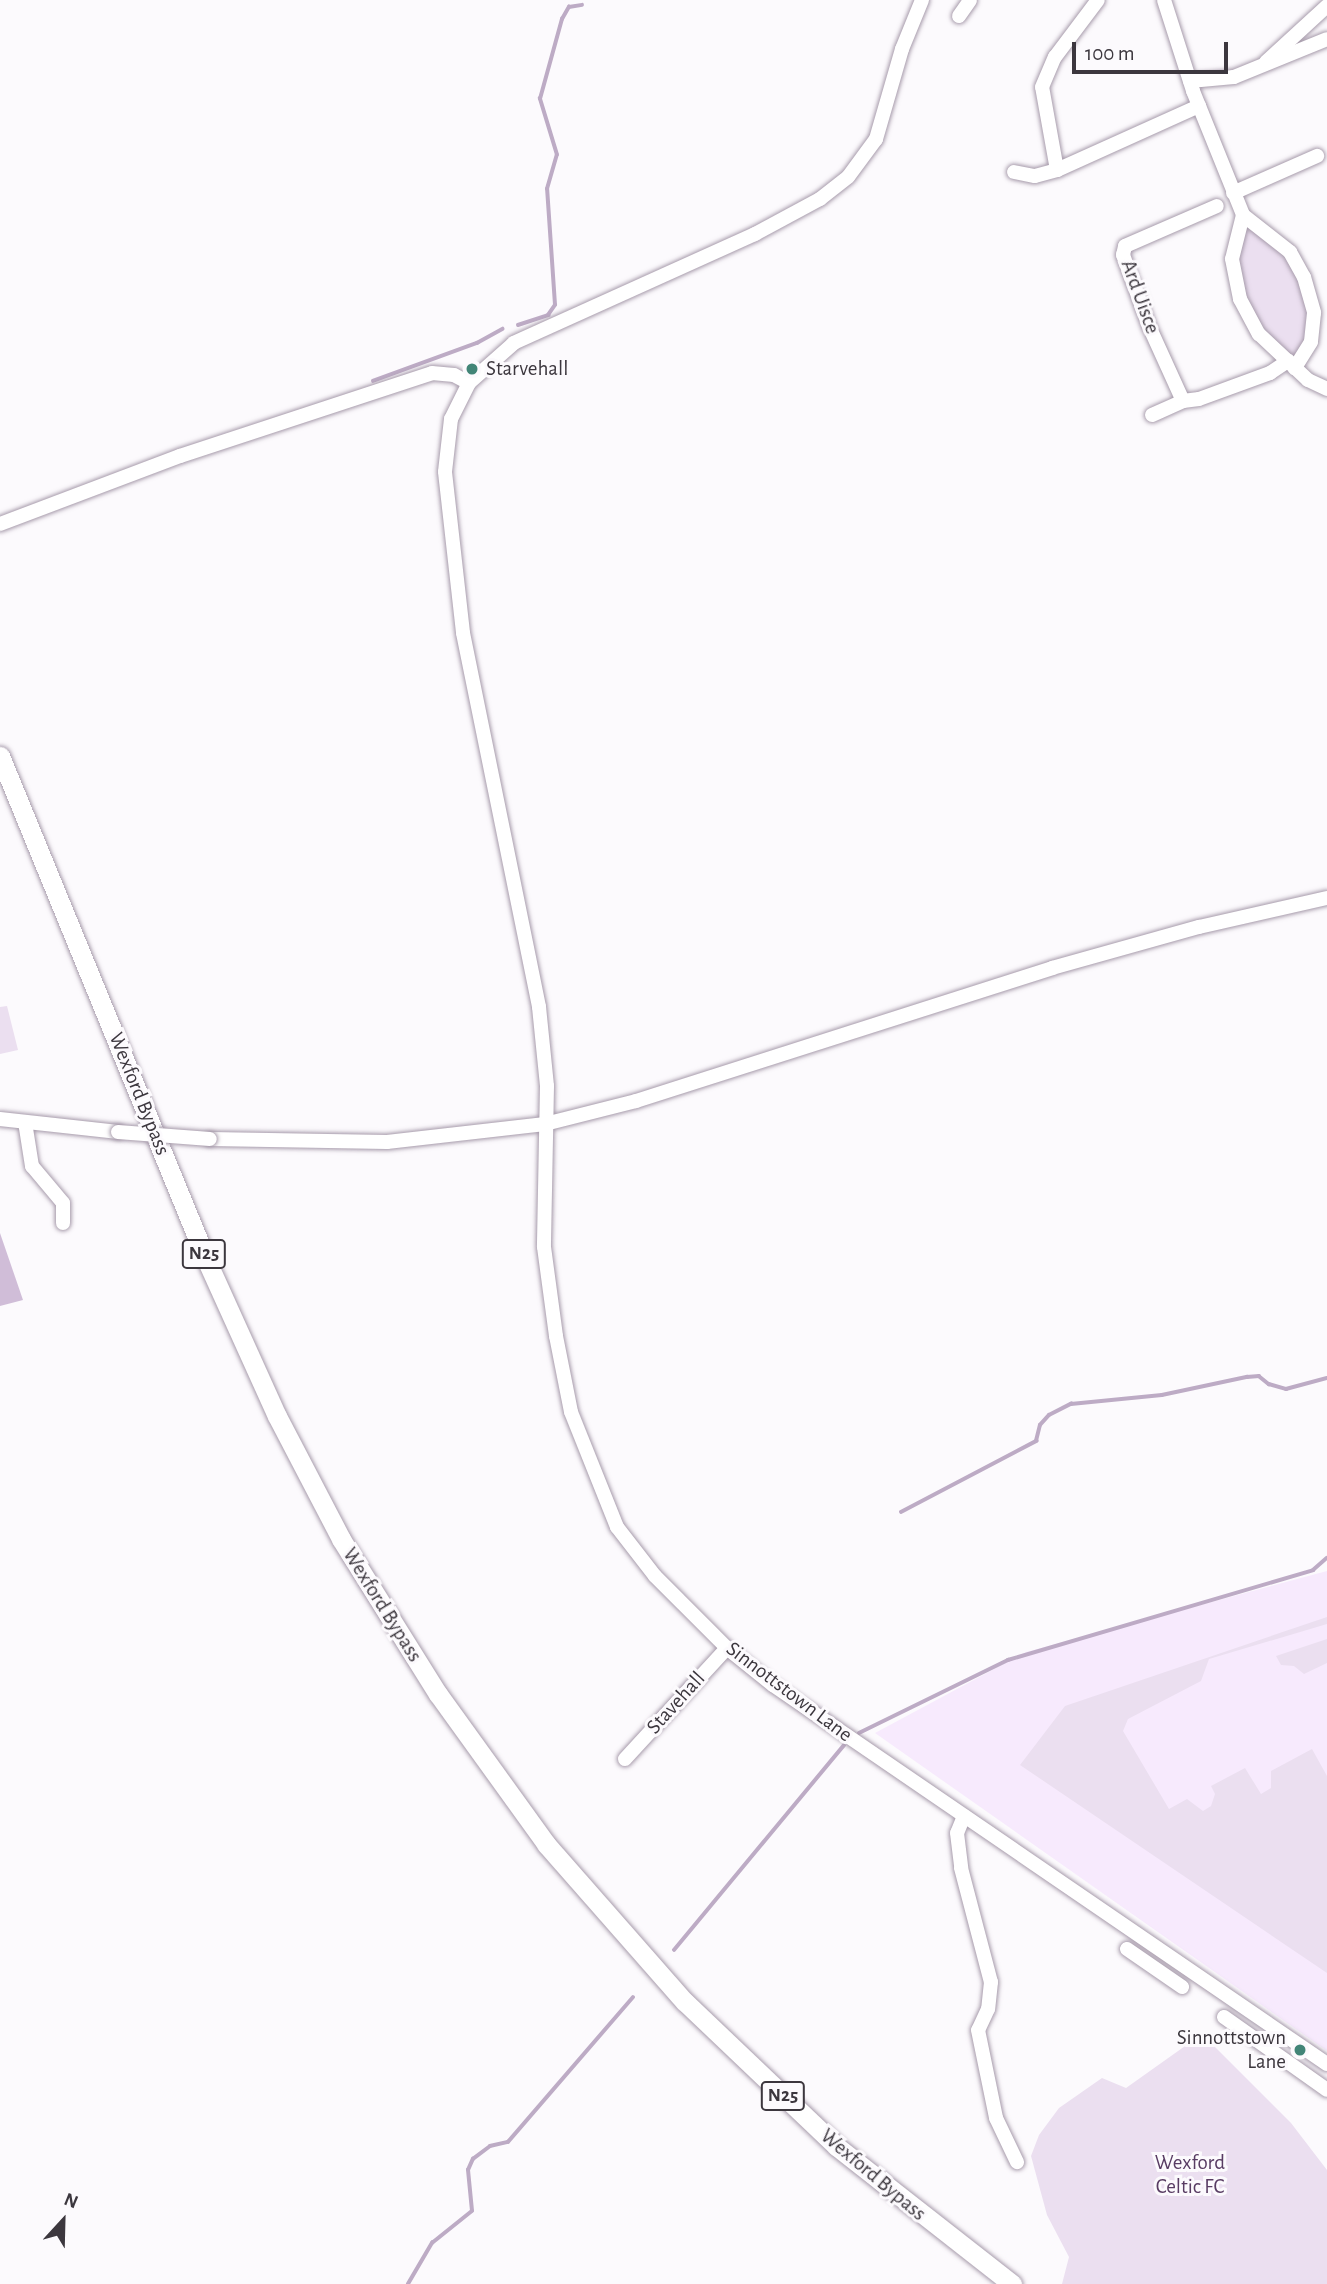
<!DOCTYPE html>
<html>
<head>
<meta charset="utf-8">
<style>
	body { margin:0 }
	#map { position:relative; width:1327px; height:2284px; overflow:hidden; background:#fcfafd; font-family:"Alegreya Sans",sans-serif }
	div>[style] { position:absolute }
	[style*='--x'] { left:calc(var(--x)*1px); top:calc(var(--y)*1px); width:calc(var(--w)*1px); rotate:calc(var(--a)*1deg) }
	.built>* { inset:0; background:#f7eafd }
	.green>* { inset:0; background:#ebdff0 }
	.forest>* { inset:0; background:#d0bdd8 }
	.stream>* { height:3.5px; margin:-1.75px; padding:0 1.75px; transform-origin:1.75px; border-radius:1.75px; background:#bdabc5 }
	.roads { filter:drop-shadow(0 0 2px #a79bab) drop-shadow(0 0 2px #a79bab) }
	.minor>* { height:14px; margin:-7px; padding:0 7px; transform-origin:7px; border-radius:7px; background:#fff }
	.highway>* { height:19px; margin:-9.5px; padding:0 9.5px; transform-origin:9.5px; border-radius:9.5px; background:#fff }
	.bridges { filter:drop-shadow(0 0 2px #a79bab) drop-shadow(0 0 2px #a79bab) }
	.minor-bridge>* { height:14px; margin:-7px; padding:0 7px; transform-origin:7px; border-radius:7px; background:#fff }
	.dots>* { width:19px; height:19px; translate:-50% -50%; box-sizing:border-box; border:4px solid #fcfafd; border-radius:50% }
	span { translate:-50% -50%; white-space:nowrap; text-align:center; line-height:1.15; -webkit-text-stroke:6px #fcfafd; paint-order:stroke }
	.shield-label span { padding:2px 5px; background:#fcfafd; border:2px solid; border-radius:5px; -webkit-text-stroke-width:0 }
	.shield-label { font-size:19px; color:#3c373e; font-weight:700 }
	.street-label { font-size:21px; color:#3c373e }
	.poi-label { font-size:21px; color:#3c373e }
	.left { translate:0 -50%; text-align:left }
	.right { translate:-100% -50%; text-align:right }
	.park-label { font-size:21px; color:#583c63 }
	.north { position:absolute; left:28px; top:2186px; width:70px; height:70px; -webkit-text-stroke:5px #fcfafd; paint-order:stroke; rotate:22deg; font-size:19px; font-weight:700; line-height:28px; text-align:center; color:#3c373e }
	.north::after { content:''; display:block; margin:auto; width:24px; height:32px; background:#3c373e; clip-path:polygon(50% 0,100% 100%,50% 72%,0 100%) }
	.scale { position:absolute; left:1072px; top:42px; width:156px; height:32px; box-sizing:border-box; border:4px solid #3c373e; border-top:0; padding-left:9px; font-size:21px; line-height:24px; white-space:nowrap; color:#3c373e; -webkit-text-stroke:5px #fcfafd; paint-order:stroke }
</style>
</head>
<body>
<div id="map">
	<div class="built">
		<i style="clip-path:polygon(1327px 1571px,1327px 2051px,875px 1733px,1026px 1652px)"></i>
	</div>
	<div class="green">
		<i style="clip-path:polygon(1248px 225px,1286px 254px,1294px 268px,1308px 308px,1307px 344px,1295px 357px,1267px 337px,1245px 303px,1236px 264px)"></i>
		<i style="clip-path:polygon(7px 1006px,18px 1050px,0 1054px,0 1007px)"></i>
		<i style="clip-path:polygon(1327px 1617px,1327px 1624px,1209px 1659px,1201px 1681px,1128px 1719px,1123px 1731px,1169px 1809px,1187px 1799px,1203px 1811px,1211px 1806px,1215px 1794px,1211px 1786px,1245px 1768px,1261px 1794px,1271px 1788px,1271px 1771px,1312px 1749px,1327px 1776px,1327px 1973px,1020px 1765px,1065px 1706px)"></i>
		<i style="clip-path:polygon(1327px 1639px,1327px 1663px,1304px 1674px,1294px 1666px,1281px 1665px,1276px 1656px)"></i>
		<i style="clip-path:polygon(1202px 2034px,1291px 2123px,1327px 2170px,1327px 2284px,1062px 2284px,1069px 2257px,1047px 2215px,1031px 2156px,1039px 2135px,1059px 2108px,1102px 2078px,1126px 2088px)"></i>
	</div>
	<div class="forest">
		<i style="clip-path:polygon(0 1233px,23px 1300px,0 1306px)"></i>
	</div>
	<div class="stream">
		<i style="--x:518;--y:325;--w:32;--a:-18"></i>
		<i style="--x:548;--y:315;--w:12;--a:-55"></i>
		<i style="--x:555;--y:305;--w:116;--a:-93.9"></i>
		<i style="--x:547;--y:189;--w:35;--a:-74"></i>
		<i style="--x:557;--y:155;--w:59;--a:-106.9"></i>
		<i style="--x:540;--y:99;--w:83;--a:-74.6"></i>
		<i style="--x:562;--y:19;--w:14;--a:-60"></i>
		<i style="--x:569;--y:7;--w:13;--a:-9"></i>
		<i style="--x:373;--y:381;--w:111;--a:-20.1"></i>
		<i style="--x:477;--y:343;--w:29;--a:-29"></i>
		<i style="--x:901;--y:1512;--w:153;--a:-27.7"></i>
		<i style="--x:1036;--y:1441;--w:16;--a:-76"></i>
		<i style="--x:1040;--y:1425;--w:13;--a:-48"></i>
		<i style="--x:1049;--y:1415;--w:25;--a:-27"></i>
		<i style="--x:1071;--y:1404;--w:91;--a:-5.6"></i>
		<i style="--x:1162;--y:1395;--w:87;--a:-12"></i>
		<i style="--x:1247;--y:1377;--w:12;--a:-5"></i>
		<i style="--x:1259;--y:1376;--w:13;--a:39"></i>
		<i style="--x:1269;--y:1384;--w:18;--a:16"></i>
		<i style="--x:1286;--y:1389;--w:42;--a:-15"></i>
		<i style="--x:859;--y:1733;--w:166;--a:-26.1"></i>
		<i style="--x:1008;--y:1660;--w:318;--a:-16.4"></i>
		<i style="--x:1313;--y:1570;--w:18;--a:-41"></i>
		<i style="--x:674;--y:1950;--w:266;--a:-50.3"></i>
		<i style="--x:408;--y:2284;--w:48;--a:-59.7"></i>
		<i style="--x:432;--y:2243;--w:51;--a:-38.7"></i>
		<i style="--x:472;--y:2211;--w:41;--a:-95.6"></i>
		<i style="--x:468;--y:2170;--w:12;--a:-66"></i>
		<i style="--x:473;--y:2159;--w:21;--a:-37"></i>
		<i style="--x:490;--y:2146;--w:18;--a:-13"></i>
		<i style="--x:508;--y:2142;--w:191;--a:-49.2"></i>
	</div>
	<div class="roads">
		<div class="minor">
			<i style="--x:922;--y:0;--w:53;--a:112.2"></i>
			<i style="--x:902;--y:49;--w:94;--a:106.1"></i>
			<i style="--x:876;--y:139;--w:47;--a:126.4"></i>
			<i style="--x:848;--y:177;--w:36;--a:142"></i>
			<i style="--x:820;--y:199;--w:74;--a:151.7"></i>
			<i style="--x:755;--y:234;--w:265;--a:155.7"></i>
			<i style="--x:514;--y:343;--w:60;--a:138.4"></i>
			<i style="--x:469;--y:383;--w:40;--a:116.6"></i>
			<i style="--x:451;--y:419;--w:53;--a:96.5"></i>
			<i style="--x:445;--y:472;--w:162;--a:83.6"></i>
			<i style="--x:463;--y:633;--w:382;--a:78.5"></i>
			<i style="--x:539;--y:1007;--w:79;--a:84.2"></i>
			<i style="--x:547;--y:1086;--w:161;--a:91.1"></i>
			<i style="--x:544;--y:1247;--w:90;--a:82.3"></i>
			<i style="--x:556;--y:1336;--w:77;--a:78.8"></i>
			<i style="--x:571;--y:1412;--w:124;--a:68.2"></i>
			<i style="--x:617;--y:1527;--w:62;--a:52.2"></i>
			<i style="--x:655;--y:1576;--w:102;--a:45"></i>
			<i style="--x:727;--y:1648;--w:59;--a:38.8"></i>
			<i style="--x:773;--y:1685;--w:671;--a:34.38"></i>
			<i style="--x:1164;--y:0;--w:96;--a:72.3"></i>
			<i style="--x:1193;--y:91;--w:134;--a:68"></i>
			<i style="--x:1243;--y:215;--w:60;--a:38.2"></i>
			<i style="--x:1290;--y:252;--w:29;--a:61"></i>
			<i style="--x:1304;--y:277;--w:37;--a:74"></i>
			<i style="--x:1314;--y:313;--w:29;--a:96"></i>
			<i style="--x:1311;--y:342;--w:31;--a:122"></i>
			<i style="--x:959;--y:16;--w:19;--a:-55"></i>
			<i style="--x:1266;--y:62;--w:83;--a:-42.6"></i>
			<i style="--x:1190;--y:81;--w:44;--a:-5.2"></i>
			<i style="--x:1234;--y:77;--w:100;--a:-22.2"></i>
			<i style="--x:1057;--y:170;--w:84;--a:-100.2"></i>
			<i style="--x:1042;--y:87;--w:33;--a:-67"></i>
			<i style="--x:1055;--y:57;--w:71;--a:-53"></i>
			<i style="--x:1014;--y:172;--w:21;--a:11"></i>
			<i style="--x:1035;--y:176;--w:23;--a:-15"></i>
			<i style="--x:1057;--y:170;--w:156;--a:-24.3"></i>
			<i style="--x:1233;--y:193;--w:92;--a:-23.8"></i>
			<i style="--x:1243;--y:215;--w:45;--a:104"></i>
			<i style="--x:1232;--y:259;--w:41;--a:78.7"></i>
			<i style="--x:1240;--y:299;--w:40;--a:62"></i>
			<i style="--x:1259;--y:334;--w:67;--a:43.2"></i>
			<i style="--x:1308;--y:380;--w:21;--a:25"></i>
			<i style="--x:1183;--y:401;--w:16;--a:-7"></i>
			<i style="--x:1199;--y:399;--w:76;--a:-20.1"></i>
			<i style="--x:1270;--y:373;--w:22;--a:-34"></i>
			<i style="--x:1152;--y:415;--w:34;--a:-24"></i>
			<i style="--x:1183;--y:401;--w:82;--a:-114.4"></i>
			<i style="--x:1149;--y:326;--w:76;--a:-110.1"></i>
			<i style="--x:1123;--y:255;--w:9;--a:-77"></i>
			<i style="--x:1125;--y:246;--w:100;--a:-23.5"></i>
			<i style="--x:0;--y:524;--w:192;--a:-20.7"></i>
			<i style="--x:180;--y:456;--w:265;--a:-18.2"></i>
			<i style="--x:432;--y:373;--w:22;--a:5"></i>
			<i style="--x:454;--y:375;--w:17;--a:28"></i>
			<i style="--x:0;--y:1119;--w:119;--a:6.3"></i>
			<i style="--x:25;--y:1122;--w:45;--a:81"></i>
			<i style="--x:32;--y:1166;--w:48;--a:50"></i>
			<i style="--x:63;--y:1203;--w:20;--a:90"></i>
			<i style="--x:210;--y:1139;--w:177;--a:1"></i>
			<i style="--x:387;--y:1142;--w:159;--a:-6.5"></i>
			<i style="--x:545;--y:1124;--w:94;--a:-14.2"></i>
			<i style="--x:636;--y:1101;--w:437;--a:-17.7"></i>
			<i style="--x:1052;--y:968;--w:153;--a:-15.6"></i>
			<i style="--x:1199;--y:927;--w:131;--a:-12.8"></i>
			<i style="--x:625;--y:1759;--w:151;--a:-47.4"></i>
			<i style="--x:964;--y:1816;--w:18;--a:112"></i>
			<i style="--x:957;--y:1833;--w:35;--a:83"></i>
			<i style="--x:961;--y:1868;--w:118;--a:75.3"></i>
			<i style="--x:991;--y:1982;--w:27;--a:96"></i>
			<i style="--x:988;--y:2009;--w:23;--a:115"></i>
			<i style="--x:978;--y:2030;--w:90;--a:78.4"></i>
			<i style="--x:996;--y:2118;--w:49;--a:64.5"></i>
			<i style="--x:1127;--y:1949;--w:67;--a:34.6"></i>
			<i style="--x:1224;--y:2017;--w:126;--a:35.3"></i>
		</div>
		<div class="highway">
			<i style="--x:0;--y:756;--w:544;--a:67.73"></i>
			<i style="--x:206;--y:1259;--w:172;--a:65.7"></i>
			<i style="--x:277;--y:1416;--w:139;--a:62.5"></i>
			<i style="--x:341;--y:1539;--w:183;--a:58"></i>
			<i style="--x:438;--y:1694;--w:185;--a:54.2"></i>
			<i style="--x:546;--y:1844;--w:210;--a:48.7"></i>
			<i style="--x:685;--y:2002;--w:209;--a:43.6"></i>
			<i style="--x:836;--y:2146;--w:224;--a:38.1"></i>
		</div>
	</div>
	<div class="bridges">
		<div class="minor-bridge">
			<i style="--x:118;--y:1132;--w:92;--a:4.4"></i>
		</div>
	</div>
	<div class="dots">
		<i style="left:472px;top:369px;background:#428577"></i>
		<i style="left:1300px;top:2050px;background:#428577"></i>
	</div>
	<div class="shield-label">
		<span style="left:204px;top:1254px">N25</span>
		<span style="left:783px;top:2096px">N25</span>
	</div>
	<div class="street-label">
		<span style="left:1140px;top:297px;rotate:70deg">Ard Uisce</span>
		<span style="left:139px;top:1094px;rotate:68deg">Wexford Bypass</span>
		<span style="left:382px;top:1605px;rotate:58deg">Wexford Bypass</span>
		<span style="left:789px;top:1692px;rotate:37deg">Sinnottstown Lane</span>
		<span style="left:676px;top:1703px;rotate:-48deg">Stavehall</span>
		<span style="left:873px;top:2175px;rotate:40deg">Wexford Bypass</span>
	</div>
	<div class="poi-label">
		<span class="left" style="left:486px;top:369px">Starvehall</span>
		<span class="right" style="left:1286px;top:2050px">Sinnottstown<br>Lane</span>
	</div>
	<div class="park-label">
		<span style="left:1190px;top:2175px">Wexford<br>Celtic FC</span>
	</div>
	<div class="north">N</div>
	<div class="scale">100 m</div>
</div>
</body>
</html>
